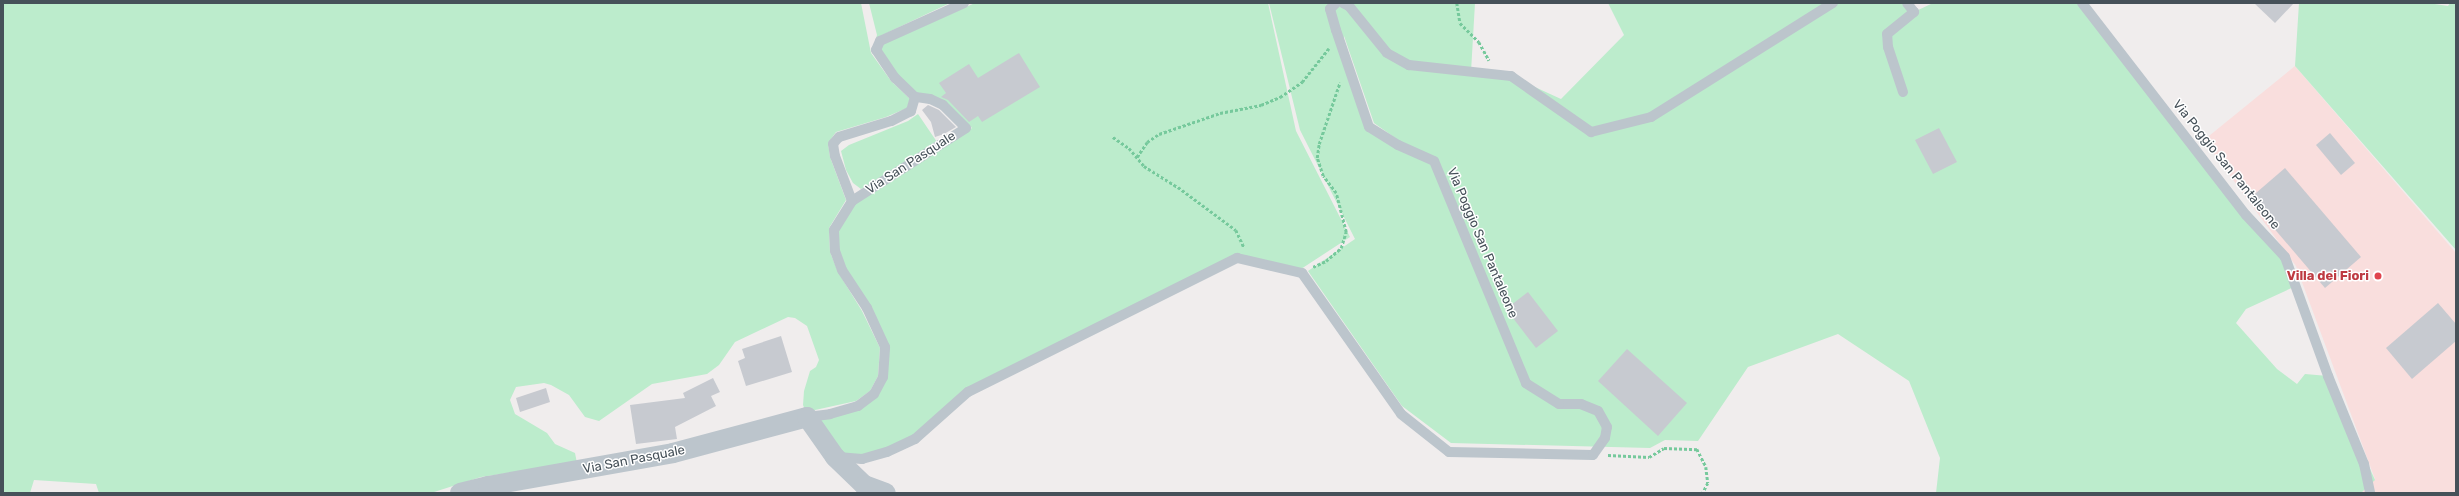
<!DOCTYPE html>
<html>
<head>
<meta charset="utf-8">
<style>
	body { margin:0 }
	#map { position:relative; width:2459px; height:496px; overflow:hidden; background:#f0eded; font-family:Rubik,sans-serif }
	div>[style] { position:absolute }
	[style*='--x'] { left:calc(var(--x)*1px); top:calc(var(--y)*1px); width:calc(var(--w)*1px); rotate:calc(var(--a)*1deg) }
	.medical>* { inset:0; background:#f9dedd }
	.green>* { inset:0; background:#bceccc }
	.building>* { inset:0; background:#c7cad0 }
	.path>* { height:2.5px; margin-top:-1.25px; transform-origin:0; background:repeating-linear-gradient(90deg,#76c99c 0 3px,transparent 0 5px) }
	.service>* { height:10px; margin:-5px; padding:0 5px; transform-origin:5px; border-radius:5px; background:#bcc5cc }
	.minor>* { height:20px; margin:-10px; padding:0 10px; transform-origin:10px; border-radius:10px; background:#bcc5cc }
	.dots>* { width:11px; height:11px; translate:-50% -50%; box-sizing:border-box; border:2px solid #fff; border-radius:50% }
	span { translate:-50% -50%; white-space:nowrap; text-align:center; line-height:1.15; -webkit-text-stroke:3px #fff; paint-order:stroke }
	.street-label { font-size:13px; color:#465159 }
	.health-label { font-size:13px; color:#be3a42; font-weight:700 }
	.right { translate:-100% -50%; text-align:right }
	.frame { position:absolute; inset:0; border:4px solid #465159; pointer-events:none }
</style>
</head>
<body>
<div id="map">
	<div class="medical">
		<i style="clip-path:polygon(2295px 66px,2456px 253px,2456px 493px,2361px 493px,2375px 479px,2296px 266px,2204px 140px)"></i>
	</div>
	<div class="green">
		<i style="clip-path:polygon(3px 3px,861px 3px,871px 53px,891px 81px,910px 99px,907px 108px,886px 117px,836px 132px,828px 143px,830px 157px,846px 200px,829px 228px,830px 252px,838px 272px,862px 311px,880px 348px,878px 376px,870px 391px,856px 401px,806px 412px,803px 405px,804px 391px,810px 371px,816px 367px,819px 360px,807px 326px,795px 318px,788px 317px,735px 342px,719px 365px,707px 374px,652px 384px,599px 421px,585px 417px,569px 395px,551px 385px,544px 383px,516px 387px,510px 400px,515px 414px,547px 433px,555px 444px,575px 453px,577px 463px,481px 477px,431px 493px,99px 493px,96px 484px,34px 480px,30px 493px,3px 493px)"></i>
		<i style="clip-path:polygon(869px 3px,950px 3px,876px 38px,877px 35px)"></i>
		<i style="clip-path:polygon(975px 3px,1268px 3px,1296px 131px,1350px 237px,1301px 269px,1236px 254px,965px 389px,913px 436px,886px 449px,861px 455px,837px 453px,813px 420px,877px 397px,889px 347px,846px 268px,839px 250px,838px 231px,855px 204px,972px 128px,945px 102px,917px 94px,898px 76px,880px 50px,883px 44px)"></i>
		<i style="clip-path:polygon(evenodd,1269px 3px,1475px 3px,1471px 72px,1511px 76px,1561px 99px,1624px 35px,1608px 3px,1907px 3px,1914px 12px,1933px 3px,2082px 3px,2285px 257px,2296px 286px,2246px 309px,2236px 323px,2277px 369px,2297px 384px,2305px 374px,2328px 376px,2375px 480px,2361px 493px,1936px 493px,1940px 458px,1909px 381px,1838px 334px,1748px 367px,1698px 441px,1665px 440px,1650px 448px,1451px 443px,1402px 406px,1308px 271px,1355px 239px,1300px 130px,1269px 3px,1344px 36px,1374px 123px,1401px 142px,1369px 127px,1342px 48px,1344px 36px)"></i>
		<i style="clip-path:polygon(2299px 3px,2428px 3px,2448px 6px,2450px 3px,2456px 3px,2456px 250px,2295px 66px)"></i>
		<i style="clip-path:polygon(918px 114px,937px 142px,861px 189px,853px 183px,846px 170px,841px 151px,849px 145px,908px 121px)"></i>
	</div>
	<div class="building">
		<i style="clip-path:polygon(2254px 3px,2294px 3px,2275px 23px)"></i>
		<i style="clip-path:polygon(1019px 53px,1040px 87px,982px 122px,978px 116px,969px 122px,948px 100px,941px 97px,946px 93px,939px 83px,969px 64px,978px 78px)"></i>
		<i style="clip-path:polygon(928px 105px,939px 110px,956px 127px,944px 134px,935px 137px,931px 122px,922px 110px)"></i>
		<i style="clip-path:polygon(1939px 128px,1957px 162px,1933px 174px,1915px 140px)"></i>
		<i style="clip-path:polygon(2330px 133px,2355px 163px,2341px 175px,2316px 145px)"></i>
		<i style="clip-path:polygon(2285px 168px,2361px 257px,2325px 288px,2249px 199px)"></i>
		<i style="clip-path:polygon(1528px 292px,1558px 331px,1536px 348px,1506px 309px)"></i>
		<i style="clip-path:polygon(2438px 303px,2456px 324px,2456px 341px,2412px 379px,2386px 348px)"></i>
		<i style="clip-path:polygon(781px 336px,792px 372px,746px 386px,738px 361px,745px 358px,742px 349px)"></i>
		<i style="clip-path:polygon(1627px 349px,1687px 403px,1658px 436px,1598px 381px)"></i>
		<i style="clip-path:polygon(713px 378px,720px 392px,711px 396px,716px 406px,675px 427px,677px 439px,636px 444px,630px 405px,685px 398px,683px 393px)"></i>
		<i style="clip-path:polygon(546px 388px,550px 402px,520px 412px,516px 398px)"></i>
	</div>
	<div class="path">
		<i style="--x:1457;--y:3;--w:20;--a:81"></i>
		<i style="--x:1460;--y:23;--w:27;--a:45"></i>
		<i style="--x:1479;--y:42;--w:21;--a:61"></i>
		<i style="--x:1113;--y:137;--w:19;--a:35"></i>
		<i style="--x:1129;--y:148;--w:23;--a:50"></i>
		<i style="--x:1144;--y:166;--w:40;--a:32"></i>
		<i style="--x:1178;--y:187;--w:72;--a:36.6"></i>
		<i style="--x:1236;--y:230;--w:19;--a:65"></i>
		<i style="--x:1137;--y:157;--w:18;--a:-56"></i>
		<i style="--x:1147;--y:142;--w:14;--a:-34"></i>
		<i style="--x:1159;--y:134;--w:65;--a:-19"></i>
		<i style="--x:1220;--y:113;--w:42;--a:-11"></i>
		<i style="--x:1261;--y:105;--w:21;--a:-23"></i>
		<i style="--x:1280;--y:97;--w:27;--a:-34"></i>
		<i style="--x:1302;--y:82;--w:43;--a:-51.5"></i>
		<i style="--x:1313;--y:267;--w:14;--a:-25"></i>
		<i style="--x:1326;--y:261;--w:20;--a:-41"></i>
		<i style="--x:1341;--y:248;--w:17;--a:-73"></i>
		<i style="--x:1346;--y:232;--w:40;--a:-104.4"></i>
		<i style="--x:1336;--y:193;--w:21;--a:-127"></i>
		<i style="--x:1323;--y:176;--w:19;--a:-108"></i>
		<i style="--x:1317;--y:158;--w:14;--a:-82"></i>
		<i style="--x:1319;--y:144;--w:65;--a:-71.3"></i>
		<i style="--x:1608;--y:455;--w:41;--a:2.8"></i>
		<i style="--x:1649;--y:457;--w:17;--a:-31"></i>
		<i style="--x:1664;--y:448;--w:33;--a:2"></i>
		<i style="--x:1697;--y:449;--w:20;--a:63"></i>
		<i style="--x:1706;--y:467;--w:16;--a:83"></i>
		<i style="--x:1708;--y:483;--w:11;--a:117"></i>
	</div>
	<div class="service">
		<i style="--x:1343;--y:3;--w:7;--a:27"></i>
		<i style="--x:1349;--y:6;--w:60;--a:51"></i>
		<i style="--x:1387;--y:53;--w:25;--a:29"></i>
		<i style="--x:1409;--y:65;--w:103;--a:6.2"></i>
		<i style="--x:1511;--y:76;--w:98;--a:35"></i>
		<i style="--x:1591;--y:132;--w:62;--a:-14"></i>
		<i style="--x:1651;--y:117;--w:215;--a:-32.1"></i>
		<i style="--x:2082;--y:3;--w:268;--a:52.3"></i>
		<i style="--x:2246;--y:215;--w:57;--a:47.1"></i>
		<i style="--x:2285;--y:257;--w:127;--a:70.1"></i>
		<i style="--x:2328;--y:376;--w:95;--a:67.8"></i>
		<i style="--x:2364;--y:464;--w:30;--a:78"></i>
		<i style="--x:1903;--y:92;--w:47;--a:-108.4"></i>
		<i style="--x:1888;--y:47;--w:13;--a:-94"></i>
		<i style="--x:1887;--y:34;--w:35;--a:-39"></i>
		<i style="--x:1914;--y:12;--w:11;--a:-128"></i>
		<i style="--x:915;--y:97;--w:28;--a:-136"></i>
		<i style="--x:895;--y:78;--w:34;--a:-124"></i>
		<i style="--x:876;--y:50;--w:10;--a:-66"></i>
		<i style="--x:880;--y:41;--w:92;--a:-24.3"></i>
		<i style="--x:807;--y:417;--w:23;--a:-7"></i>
		<i style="--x:830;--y:414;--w:29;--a:-16"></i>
		<i style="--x:858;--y:406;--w:20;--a:-37"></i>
		<i style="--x:874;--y:394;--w:19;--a:-62"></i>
		<i style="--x:883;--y:377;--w:30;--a:-86"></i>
		<i style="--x:885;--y:347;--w:43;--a:-114.8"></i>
		<i style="--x:867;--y:308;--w:45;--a:-123.3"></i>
		<i style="--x:842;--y:270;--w:20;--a:-110"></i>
		<i style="--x:835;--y:251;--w:21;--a:-93"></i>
		<i style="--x:834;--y:230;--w:34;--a:-58"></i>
		<i style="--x:852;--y:201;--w:135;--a:-32.6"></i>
		<i style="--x:966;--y:128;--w:33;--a:-135"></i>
		<i style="--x:943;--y:105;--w:14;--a:-155"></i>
		<i style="--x:930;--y:99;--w:15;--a:-172"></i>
		<i style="--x:915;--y:97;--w:15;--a:106"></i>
		<i style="--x:911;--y:111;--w:22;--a:153"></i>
		<i style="--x:891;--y:121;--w:54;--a:162.9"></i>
		<i style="--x:839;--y:137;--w:9;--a:131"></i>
		<i style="--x:833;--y:144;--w:12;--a:81"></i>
		<i style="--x:835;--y:156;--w:48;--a:69.3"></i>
		<i style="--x:838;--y:457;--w:24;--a:5"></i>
		<i style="--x:862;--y:459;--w:26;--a:-16"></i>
		<i style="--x:887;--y:452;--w:31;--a:-25"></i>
		<i style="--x:915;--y:439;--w:71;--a:-41.6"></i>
		<i style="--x:968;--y:392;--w:301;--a:-26.5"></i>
		<i style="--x:1237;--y:258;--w:67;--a:13"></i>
		<i style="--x:1302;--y:273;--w:172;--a:54.9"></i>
		<i style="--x:1401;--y:414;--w:61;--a:38.4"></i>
		<i style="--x:1449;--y:452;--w:144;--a:1.2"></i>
		<i style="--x:1593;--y:455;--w:21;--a:-55"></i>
		<i style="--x:1605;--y:438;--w:11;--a:-80"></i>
		<i style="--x:1607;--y:427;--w:18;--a:-119"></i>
		<i style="--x:1598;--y:411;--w:18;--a:-158"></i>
		<i style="--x:1581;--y:404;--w:22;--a:180"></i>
		<i style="--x:1559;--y:404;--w:39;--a:-148"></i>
		<i style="--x:1526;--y:383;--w:240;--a:-112.5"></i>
		<i style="--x:1434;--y:161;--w:39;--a:-156"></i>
		<i style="--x:1398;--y:145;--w:34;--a:-148"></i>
		<i style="--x:1369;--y:127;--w:102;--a:-108.8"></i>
		<i style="--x:1336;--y:30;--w:22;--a:-106"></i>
		<i style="--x:1330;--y:9;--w:8;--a:-45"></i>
	</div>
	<div class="minor">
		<i style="--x:460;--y:493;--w:29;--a:-14"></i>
		<i style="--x:488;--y:486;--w:188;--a:-10.1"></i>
		<i style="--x:673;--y:453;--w:139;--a:-15"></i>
		<i style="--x:807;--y:417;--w:49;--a:55"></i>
		<i style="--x:835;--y:457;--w:40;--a:44"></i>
		<i style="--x:864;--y:485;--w:23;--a:20"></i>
	</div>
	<div class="dots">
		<i style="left:2378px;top:276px;background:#e0444e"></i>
	</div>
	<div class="street-label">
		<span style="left:911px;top:163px;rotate:-33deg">Via San Pasquale</span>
		<span style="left:2226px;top:165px;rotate:51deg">Via Poggio San Pantaleone</span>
		<span style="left:1482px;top:243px;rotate:67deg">Via Poggio San Pantaleone</span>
		<span style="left:634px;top:460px;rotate:-11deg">Via San Pasquale</span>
	</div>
	<div class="health-label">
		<span class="right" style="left:2369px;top:276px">Villa dei Fiori</span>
	</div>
	<div class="frame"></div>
</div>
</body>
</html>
